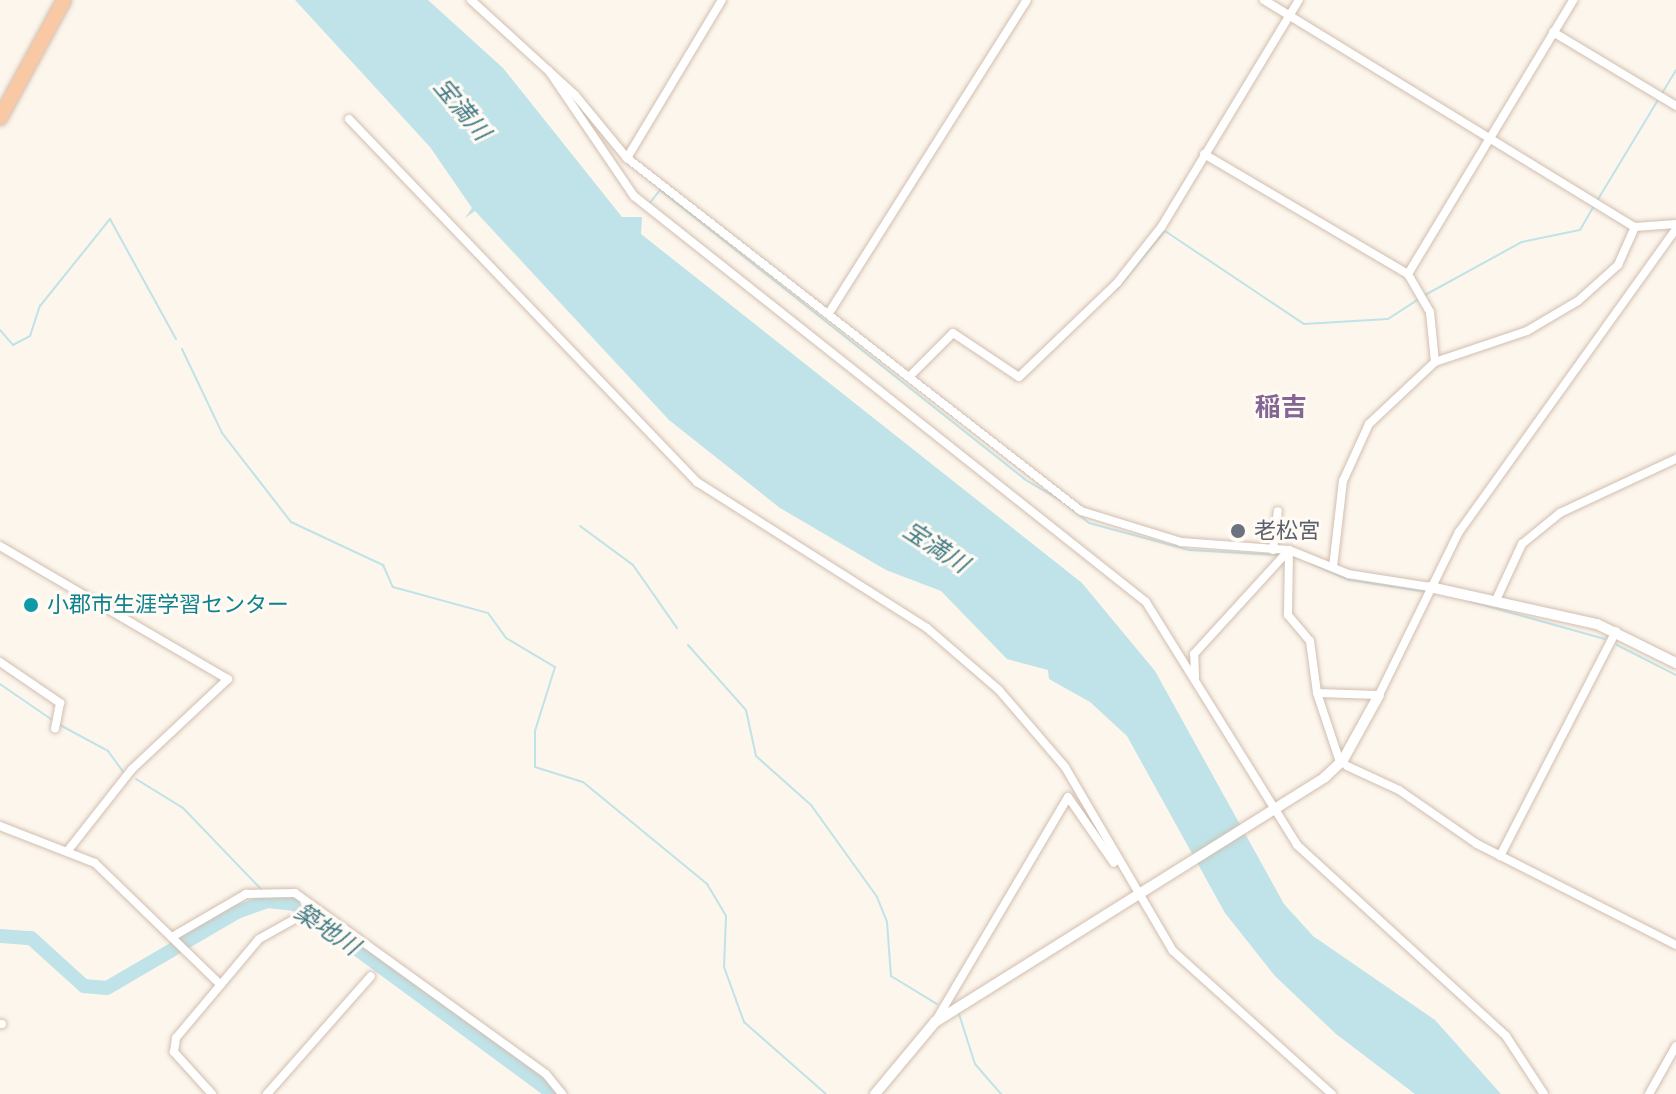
<!DOCTYPE html>
<html>
<head>
<meta charset="utf-8">
<style>
	body { margin:0 }
	#map { position:relative; width:1676px; height:1094px; overflow:hidden; background:#fdf6ec; font-family:"DM Sans","Noto Sans JP",sans-serif }
	div>[style] { position:absolute }
	[style*='--x'] { left:calc(var(--x)*1px); top:calc(var(--y)*1px); width:calc(var(--w)*1px); rotate:calc(var(--a)*1deg) }
	.water>* { inset:0; background:#bfe3e8 }
	.stream>* { height:2px; margin:-1px; padding:0 1px; transform-origin:1px; border-radius:1px; background:#bfe3e8 }
	.river>* { height:14px; margin:-7px; padding:0 7px; transform-origin:7px; border-radius:7px; background:#bfe3e8 }
	.roads { filter:drop-shadow(0 0 2px #d1beb0) drop-shadow(0 0 2px #d1beb0) }
	.minor>* { height:8px; margin:-4px; padding:0 4px; transform-origin:4px; border-radius:4px; background:#fff }
	.tertiary>* { height:10px; margin:-5px; padding:0 5px; transform-origin:5px; border-radius:5px; background:#fff }
	.trunk>* { height:14px; margin:-7px; padding:0 7px; transform-origin:7px; border-radius:7px; background:#f9c8a4 }
	.dots>* { width:22px; height:22px; translate:-50% -50%; box-sizing:border-box; border:4px solid #fffaf3; border-radius:50% }
	span { translate:-50% -50%; white-space:nowrap; text-align:center; line-height:1.15; -webkit-text-stroke:6px #fffaf3; paint-order:stroke }
	.worship-label { font-size:22px; color:#5b616d }
	.left { translate:0 -50%; text-align:left }
	.culture-label { font-size:22px; color:#0d838f }
	.water-label { font-size:24px; color:#437c86; font-style:italic }
	.quarter-label { font-size:26px; color:#846695; font-weight:700 }
</style>
</head>
<body>
<div id="map">
	<div class="water">
		<i style="clip-path:polygon(295px 0,428px 0,503px 68px,622px 217px,642px 217px,641px 234px,1082px 583px,1155px 671px,1284px 904px,1313px 936px,1435px 1020px,1501px 1094px,1415px 1094px,1336px 1034px,1275px 976px,1225px 913px,1127px 736px,1090px 702px,1049px 679px,1048px 670px,1007px 659px,941px 591px,886px 570px,780px 508px,669px 420px,475px 211px,465px 218px,472px 208px,430px 147px)"></i>
	</div>
	<div class="stream">
		<i style="--x:1661;--y:95;--w:29;--a:-59"></i>
		<i style="--x:1597;--y:201;--w:118;--a:-58.9"></i>
		<i style="--x:649;--y:204;--w:18;--a:-52"></i>
		<i style="--x:660;--y:190;--w:465;--a:38.4"></i>
		<i style="--x:1024;--y:479;--w:42;--a:30.3"></i>
		<i style="--x:1117;--y:289;--w:75;--a:-50.4"></i>
		<i style="--x:1165;--y:231;--w:167;--a:33.8"></i>
		<i style="--x:1304;--y:324;--w:84;--a:-3.4"></i>
		<i style="--x:1388;--y:319;--w:37;--a:-33"></i>
		<i style="--x:1425;--y:295;--w:111;--a:-28.7"></i>
		<i style="--x:1522;--y:242;--w:59;--a:-11.7"></i>
		<i style="--x:1580;--y:230;--w:28;--a:-60"></i>
		<i style="--x:0;--y:330;--w:20;--a:49"></i>
		<i style="--x:13;--y:345;--w:19;--a:-28"></i>
		<i style="--x:30;--y:336;--w:32;--a:-72"></i>
		<i style="--x:40;--y:306;--w:112;--a:-51.2"></i>
		<i style="--x:110;--y:219;--w:137;--a:61.2"></i>
		<i style="--x:182;--y:349;--w:93;--a:64.5"></i>
		<i style="--x:222;--y:433;--w:113;--a:52.2"></i>
		<i style="--x:291;--y:522;--w:102;--a:25.1"></i>
		<i style="--x:383;--y:565;--w:24;--a:66"></i>
		<i style="--x:393;--y:587;--w:98;--a:15.3"></i>
		<i style="--x:488;--y:613;--w:31;--a:54"></i>
		<i style="--x:506;--y:638;--w:57;--a:30.6"></i>
		<i style="--x:555;--y:667;--w:67;--a:107.4"></i>
		<i style="--x:535;--y:731;--w:36;--a:90"></i>
		<i style="--x:535;--y:767;--w:50;--a:17.4"></i>
		<i style="--x:583;--y:782;--w:161;--a:39.4"></i>
		<i style="--x:707;--y:884;--w:37;--a:59"></i>
		<i style="--x:726;--y:916;--w:51;--a:92.2"></i>
		<i style="--x:724;--y:967;--w:59;--a:70"></i>
		<i style="--x:744;--y:1022;--w:109;--a:41.3"></i>
		<i style="--x:1068;--y:506;--w:27;--a:39"></i>
		<i style="--x:1089;--y:523;--w:104;--a:15.1"></i>
		<i style="--x:1189;--y:550;--w:90;--a:3.2"></i>
		<i style="--x:580;--y:526;--w:66;--a:36.3"></i>
		<i style="--x:633;--y:565;--w:77;--a:55.1"></i>
		<i style="--x:1310;--y:563;--w:43;--a:23.6"></i>
		<i style="--x:1349;--y:580;--w:79;--a:8.7"></i>
		<i style="--x:1469;--y:601;--w:141;--a:15.6"></i>
		<i style="--x:688;--y:645;--w:87;--a:48.3"></i>
		<i style="--x:746;--y:710;--w:47;--a:77.7"></i>
		<i style="--x:756;--y:756;--w:74;--a:41.7"></i>
		<i style="--x:811;--y:805;--w:113;--a:54.3"></i>
		<i style="--x:877;--y:897;--w:27;--a:68"></i>
		<i style="--x:887;--y:922;--w:54;--a:85.8"></i>
		<i style="--x:891;--y:976;--w:54;--a:31.3"></i>
		<i style="--x:1617;--y:645;--w:66;--a:27"></i>
		<i style="--x:0;--y:684;--w:67;--a:34.6"></i>
		<i style="--x:60;--y:725;--w:55;--a:28.4"></i>
		<i style="--x:108;--y:751;--w:27;--a:54"></i>
		<i style="--x:136;--y:779;--w:55;--a:31.7"></i>
		<i style="--x:183;--y:808;--w:115;--a:46.1"></i>
		<i style="--x:272;--y:896;--w:7;--a:34"></i>
		<i style="--x:959;--y:1014;--w:52;--a:72.3"></i>
		<i style="--x:975;--y:1064;--w:40;--a:49"></i>
	</div>
	<div class="river">
		<i style="--x:0;--y:936;--w:31;--a:4"></i>
		<i style="--x:31;--y:938;--w:72;--a:42.2"></i>
		<i style="--x:84;--y:986;--w:23;--a:5"></i>
		<i style="--x:107;--y:988;--w:151;--a:-30.3"></i>
		<i style="--x:237;--y:912;--w:32;--a:-20"></i>
		<i style="--x:267;--y:901;--w:29;--a:6"></i>
		<i style="--x:296;--y:904;--w:320;--a:36.4"></i>
	</div>
	<div class="roads">
		<div class="minor">
			<i style="--x:471;--y:0;--w:141;--a:42.4"></i>
			<i style="--x:575;--y:95;--w:82;--a:50.5"></i>
			<i style="--x:627;--y:158;--w:575;--a:37.87"></i>
			<i style="--x:1081;--y:511;--w:105;--a:17.2"></i>
			<i style="--x:1181;--y:542;--w:108;--a:4.2"></i>
			<i style="--x:1289;--y:550;--w:64;--a:22.1"></i>
			<i style="--x:1348;--y:574;--w:83;--a:9"></i>
			<i style="--x:1264;--y:0;--w:435;--a:31.5"></i>
			<i style="--x:1635;--y:227;--w:41;--a:-4.2"></i>
			<i style="--x:1553;--y:32;--w:144;--a:31"></i>
			<i style="--x:549;--y:71;--w:151;--a:55.8"></i>
			<i style="--x:634;--y:196;--w:653;--a:38.41"></i>
			<i style="--x:1146;--y:602;--w:286;--a:58.1"></i>
			<i style="--x:1297;--y:845;--w:283;--a:42.4"></i>
			<i style="--x:1506;--y:1036;--w:69;--a:56.8"></i>
			<i style="--x:349;--y:119;--w:503;--a:46.21"></i>
			<i style="--x:697;--y:482;--w:272;--a:32.4"></i>
			<i style="--x:927;--y:628;--w:95;--a:40.7"></i>
			<i style="--x:999;--y:690;--w:101;--a:49.4"></i>
			<i style="--x:1065;--y:767;--w:213;--a:59.6"></i>
			<i style="--x:1173;--y:951;--w:214;--a:42"></i>
			<i style="--x:1204;--y:154;--w:237;--a:30.5"></i>
			<i style="--x:627;--y:158;--w:184;--a:-59"></i>
			<i style="--x:829;--y:313;--w:370;--a:-57.7"></i>
			<i style="--x:1435;--y:362;--w:50;--a:-95.7"></i>
			<i style="--x:1430;--y:312;--w:44;--a:-120.1"></i>
			<i style="--x:1408;--y:274;--w:320;--a:-58.9"></i>
			<i style="--x:909;--y:377;--w:62;--a:-45"></i>
			<i style="--x:953;--y:333;--w:79;--a:33.7"></i>
			<i style="--x:1019;--y:377;--w:136;--a:-43.8"></i>
			<i style="--x:1117;--y:283;--w:73;--a:-51.7"></i>
			<i style="--x:1162;--y:226;--w:264;--a:-58.8"></i>
			<i style="--x:0;--y:546;--w:264;--a:30.3"></i>
			<i style="--x:228;--y:679;--w:132;--a:136.8"></i>
			<i style="--x:132;--y:769;--w:102;--a:128.2"></i>
			<i style="--x:1273;--y:550;--w:39;--a:-83"></i>
			<i style="--x:1289;--y:550;--w:65;--a:90.9"></i>
			<i style="--x:1288;--y:615;--w:34;--a:50"></i>
			<i style="--x:1310;--y:641;--w:52;--a:82.3"></i>
			<i style="--x:1317;--y:693;--w:70;--a:71.6"></i>
			<i style="--x:1333;--y:567;--w:87;--a:-83.4"></i>
			<i style="--x:1343;--y:481;--w:63;--a:-65.5"></i>
			<i style="--x:1369;--y:424;--w:91;--a:-43.2"></i>
			<i style="--x:1435;--y:362;--w:97;--a:-18.6"></i>
			<i style="--x:1527;--y:331;--w:59;--a:-30.5"></i>
			<i style="--x:1578;--y:301;--w:54;--a:-42"></i>
			<i style="--x:1618;--y:265;--w:42;--a:-65.9"></i>
			<i style="--x:1496;--y:600;--w:62;--a:-65.1"></i>
			<i style="--x:1522;--y:544;--w:49;--a:-39.2"></i>
			<i style="--x:1560;--y:513;--w:128;--a:-25"></i>
			<i style="--x:0;--y:662;--w:73;--a:34.3"></i>
			<i style="--x:60;--y:703;--w:26;--a:101"></i>
			<i style="--x:1195;--y:677;--w:23;--a:-92"></i>
			<i style="--x:1194;--y:654;--w:138;--a:-47.6"></i>
			<i style="--x:1317;--y:693;--w:62;--a:1.8"></i>
			<i style="--x:1379;--y:695;--w:182;--a:-63.9"></i>
			<i style="--x:1459;--y:532;--w:373;--a:-54.4"></i>
			<i style="--x:1347;--y:766;--w:57;--a:24.8"></i>
			<i style="--x:1399;--y:790;--w:95;--a:34.7"></i>
			<i style="--x:1477;--y:844;--w:223;--a:26.9"></i>
			<i style="--x:0;--y:826;--w:102;--a:21.3"></i>
			<i style="--x:95;--y:863;--w:175;--a:44.1"></i>
			<i style="--x:1500;--y:856;--w:253;--a:-62.7"></i>
			<i style="--x:172;--y:937;--w:86;--a:-30.2"></i>
			<i style="--x:246;--y:894;--w:49;--a:-1.2"></i>
			<i style="--x:295;--y:893;--w:309;--a:35.8"></i>
			<i style="--x:546;--y:1074;--w:26;--a:51"></i>
			<i style="--x:935;--y:1022;--w:261;--a:-59.4"></i>
			<i style="--x:1068;--y:797;--w:80;--a:55.1"></i>
			<i style="--x:0;--y:1024;--w:2;--a:0"></i>
			<i style="--x:212;--y:1094;--w:57;--a:-132.1"></i>
			<i style="--x:174;--y:1052;--w:14;--a:-82"></i>
			<i style="--x:176;--y:1038;--w:129;--a:-50"></i>
			<i style="--x:259;--y:939;--w:62;--a:-29.1"></i>
			<i style="--x:267;--y:1094;--w:157;--a:-48.6"></i>
			<i style="--x:1649;--y:1094;--w:55;--a:-60.6"></i>
		</div>
		<div class="tertiary">
			<i style="--x:1430;--y:587;--w:171;--a:12.5"></i>
			<i style="--x:1597;--y:624;--w:88;--a:26.3"></i>
			<i style="--x:875;--y:1094;--w:94;--a:-50.2"></i>
			<i style="--x:935;--y:1022;--w:461;--a:-32.1"></i>
			<i style="--x:1325;--y:777;--w:25;--a:-43"></i>
			<i style="--x:1343;--y:760;--w:74;--a:-61"></i>
		</div>
		<div class="trunk">
			<i style="--x:0;--y:118;--w:134;--a:-61.5"></i>
		</div>
	</div>
	<div class="dots">
		<i style="left:1238px;top:531px;background:#6b7280"></i>
		<i style="left:31px;top:605px;background:#0f9aa8"></i>
	</div>
	<div class="worship-label">
		<span class="left" style="left:1254px;top:531px">老松宮</span>
	</div>
	<div class="culture-label">
		<span class="left" style="left:47px;top:605px">小郡市生涯学習センター</span>
	</div>
	<div class="water-label">
		<span style="left:462px;top:109px;rotate:50deg">宝満川</span>
		<span style="left:936px;top:547px;rotate:33deg">宝満川</span>
		<span style="left:327px;top:929px;rotate:34deg">築地川</span>
	</div>
	<div class="quarter-label">
		<span style="left:1281px;top:408px">稲吉</span>
	</div>
</div>
</body>
</html>
